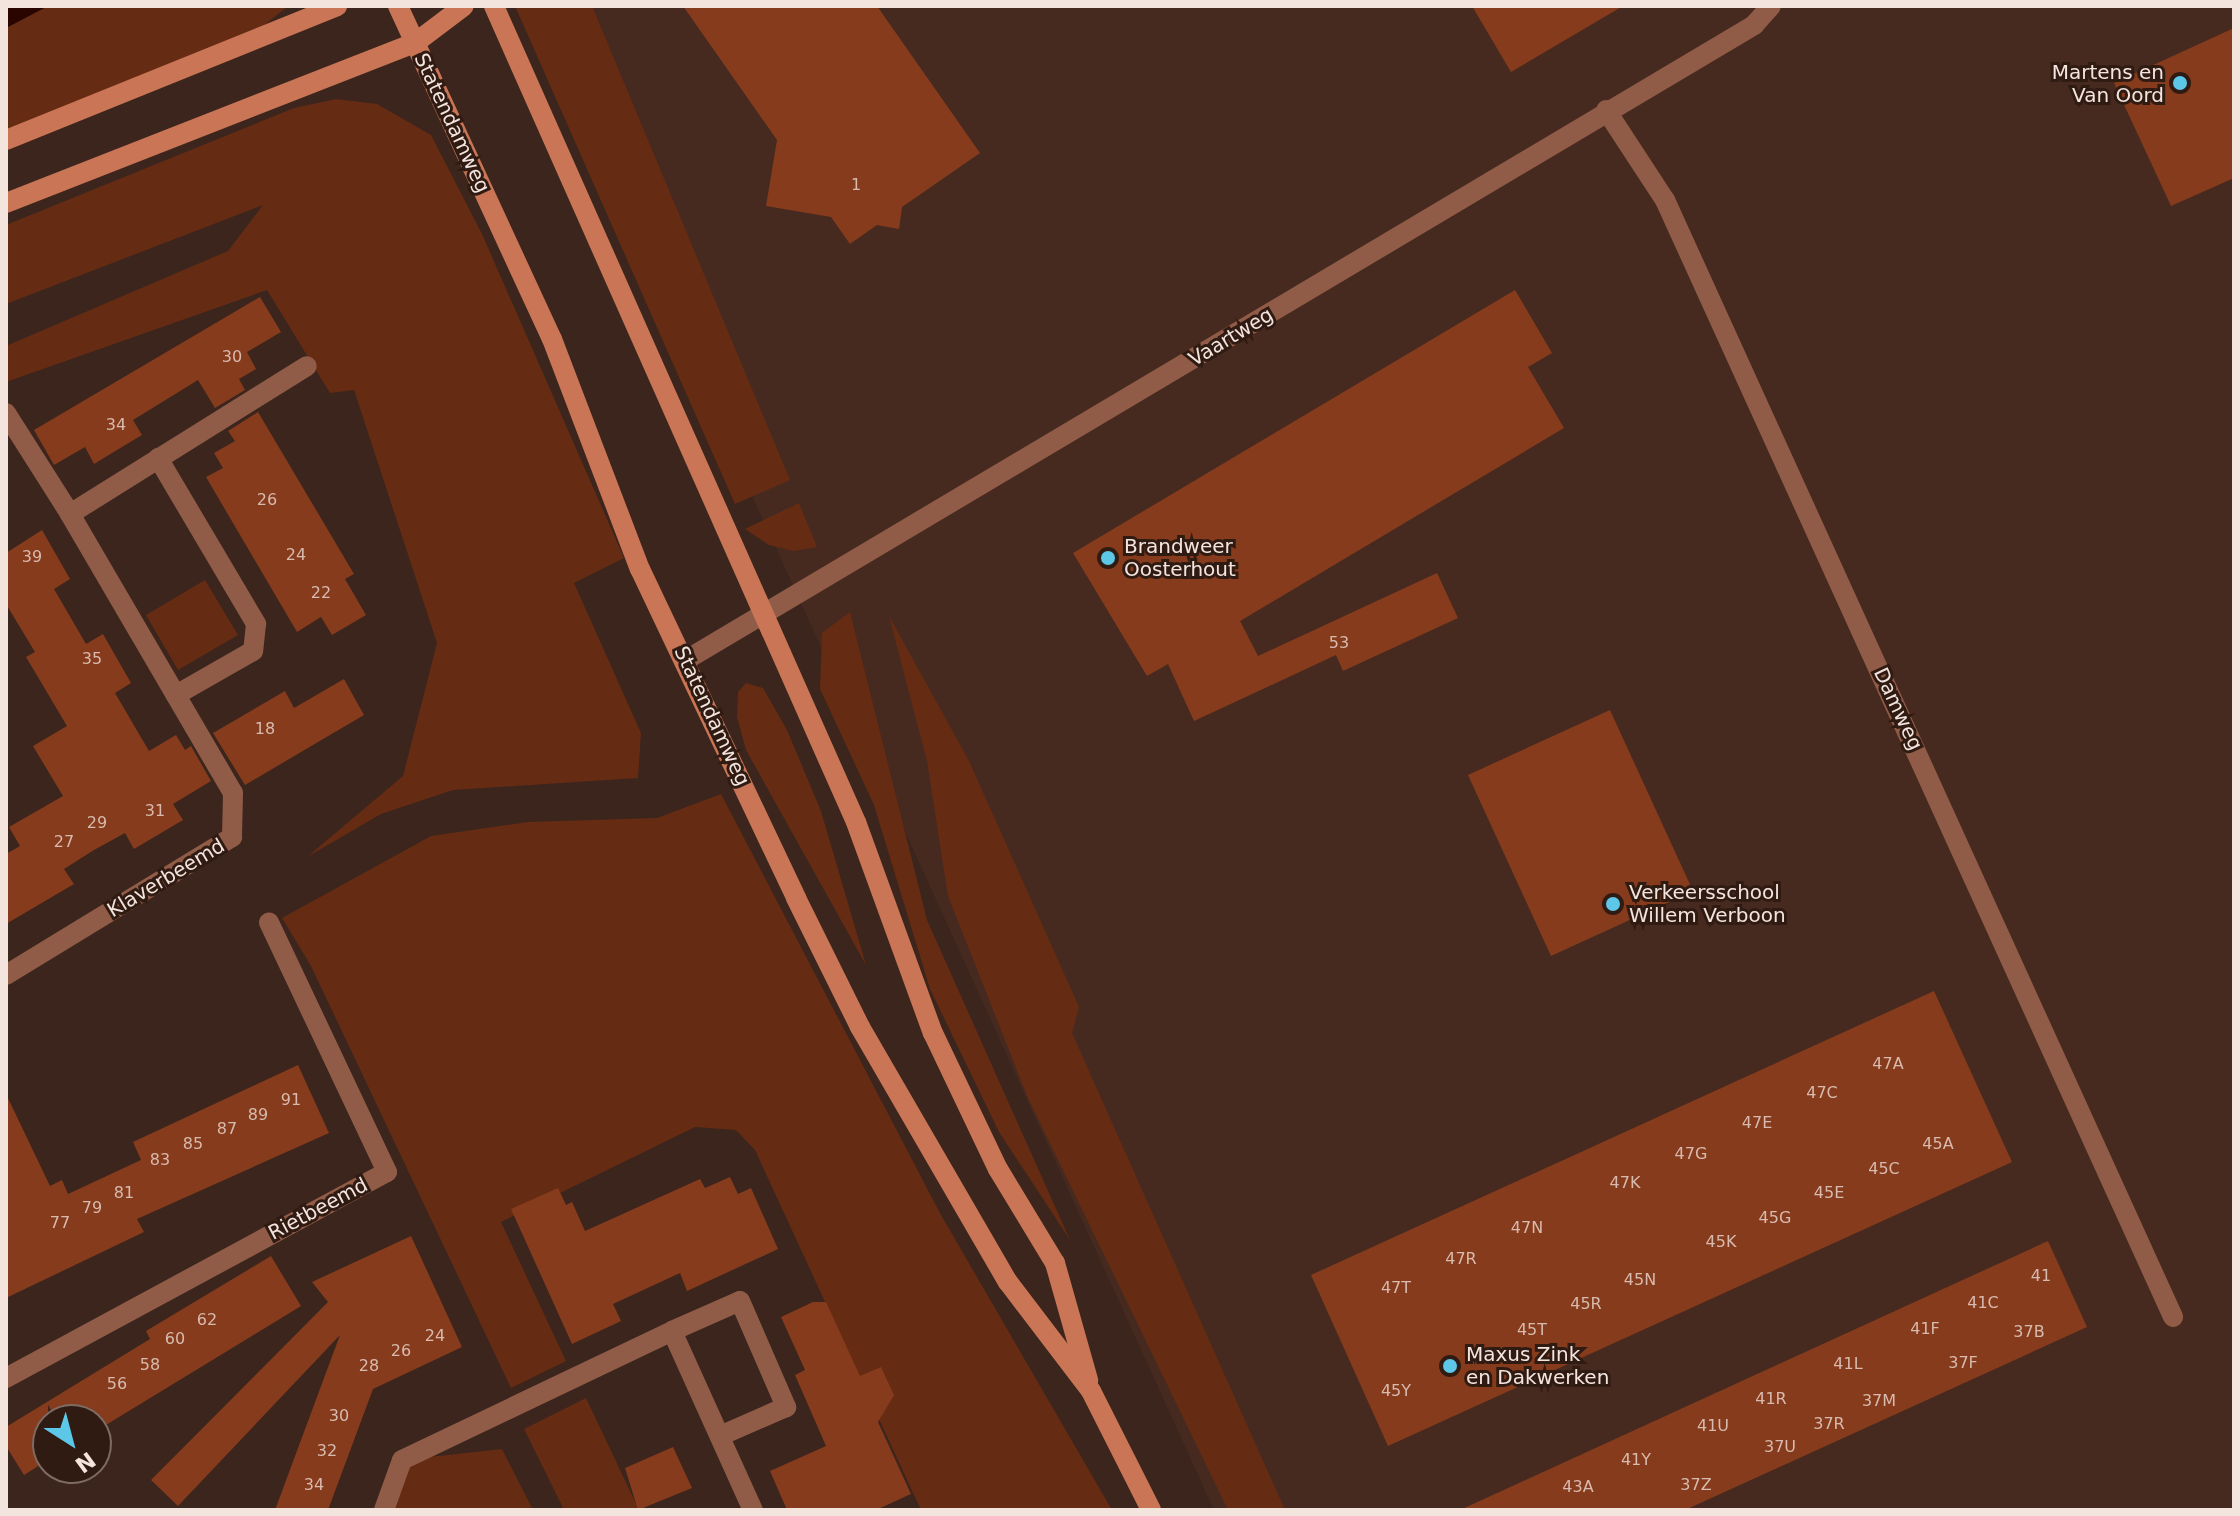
<!DOCTYPE html>
<html>
<head>
<meta charset="utf-8">
<style>
	body { margin:0 }
	#map { position:relative; width:2240px; height:1516px; overflow:hidden; background:#3b251d; font-family:"DejaVu Sans",sans-serif }
	div>[style] { position:absolute }
	[style*='--x'] { left:calc(var(--x)*1px); top:calc(var(--y)*1px); width:calc(var(--w)*1px); rotate:calc(var(--a)*1deg) }
	.built>* { inset:0; background:#472a1f }
	.green>* { inset:0; background:#662b13 }
	.water>* { inset:0; background:#2a0500 }
	.building>* { inset:0; background:#863b1c }
	.minor>* { height:20px; margin:-10px; padding:0 10px; transform-origin:10px; border-radius:10px; background:#915c47 }
	.secondary>* { height:20px; margin:-10px; padding:0 10px; transform-origin:10px; border-radius:10px; background:#ca7555 }
	.dots>* { width:22px; height:22px; translate:-50% -50%; box-sizing:border-box; border:4px solid #301b13; border-radius:50% }
	span { translate:-50% -50%; white-space:nowrap; text-align:center; line-height:1.15; -webkit-text-stroke:6px #301b13; paint-order:stroke }
	.number-label { font-size:16px; color:#d8baae }
	.number-label span { -webkit-text-stroke-width:0 }
	.poi-label { font-size:20px; color:#f3e4de }
	.right { translate:-100% -50%; text-align:right }
	.left { translate:0 -50%; text-align:left }
	.street-label { font-size:20px; color:#f3e4de }
	.frame { position:absolute; inset:0; border:8px solid #f3e4de; pointer-events:none }
	.north { position:absolute; left:32px; top:1404px; width:80px; height:80px; box-sizing:border-box; background:#301b13; border:2px solid #7e6b64; border-radius:50%; rotate:144deg; font-size:22px; font-weight:700; line-height:32px; text-align:center; color:#f3e4de }
	.north::after { content:''; display:block; margin:auto; width:28px; height:36px; background:#5dc7e8; clip-path:polygon(50% 0,100% 100%,50% 72%,0 100%) }
</style>
</head>
<body>
<div id="map">
	<div class="built">
		<i style="clip-path:polygon(529px 6px,2234px 6px,2234px 1510px,1214px 1510px)"></i>
	</div>
	<div class="green">
		<i style="clip-path:polygon(48px 6px,288px 6px,262px 27px,6px 132px,6px 28px)"></i>
		<i style="clip-path:polygon(515px 6px,592px 6px,790px 480px,735px 504px)"></i>
		<i style="clip-path:polygon(336px 99px,377px 104px,431px 135px,482px 234px,624px 558px,574px 583px,641px 733px,638px 778px,453px 790px,381px 814px,307px 857px,403px 776px,437px 643px,354px 390px,330px 393px,267px 290px,6px 382px,6px 346px,228px 251px,263px 205px,6px 304px,6px 225px,294px 108px)"></i>
		<i style="clip-path:polygon(799px 503px,817px 547px,794px 551px,769px 545px,745px 529px)"></i>
		<i style="clip-path:polygon(205px 580px,238px 635px,178px 670px,146px 615px)"></i>
		<i style="clip-path:polygon(850px 612px,927px 920px,1070px 1240px,999px 1132px,930px 989px,874px 805px,820px 689px,822px 633px)"></i>
		<i style="clip-path:polygon(889px 616px,969px 761px,1079px 1007px,1072px 1033px,1285px 1510px,1228px 1510px,1028px 1098px,948px 896px,927px 761px)"></i>
		<i style="clip-path:polygon(746px 683px,763px 688px,787px 730px,821px 811px,866px 965px,746px 750px,737px 717px,738px 692px)"></i>
		<i style="clip-path:polygon(721px 794px,941px 1215px,1112px 1510px,921px 1510px,755px 1150px,736px 1130px,695px 1127px,501px 1222px,566px 1361px,511px 1388px,311px 966px,282px 918px,431px 836px,528px 822px,657px 818px)"></i>
		<i style="clip-path:polygon(586px 1398px,639px 1510px,564px 1510px,524px 1429px)"></i>
		<i style="clip-path:polygon(502px 1449px,533px 1510px,384px 1510px,402px 1460px)"></i>
	</div>
	<div class="water">
		<i style="clip-path:polygon(6px 6px,48px 6px,6px 28px)"></i>
	</div>
	<div class="building">
		<i style="clip-path:polygon(683px 6px,877px 6px,980px 153px,902px 207px,899px 229px,877px 225px,850px 244px,831px 217px,766px 206px,777px 140px)"></i>
		<i style="clip-path:polygon(1472px 6px,1623px 6px,1511px 72px)"></i>
		<i style="clip-path:polygon(2234px 28px,2234px 178px,2171px 206px,2114px 83px)"></i>
		<i style="clip-path:polygon(1515px 290px,1552px 353px,1528px 367px,1564px 428px,1240px 621px,1258px 656px,1437px 573px,1458px 618px,1343px 671px,1336px 655px,1194px 721px,1168px 664px,1147px 676px,1073px 553px)"></i>
		<i style="clip-path:polygon(260px 297px,281px 332px,247px 352px,256px 369px,239px 379px,245px 390px,215px 408px,198px 380px,133px 420px,142px 435px,117px 450px,94px 464px,85px 447px,54px 465px,34px 430px)"></i>
		<i style="clip-path:polygon(258px 412px,354px 574px,345px 579px,366px 615px,332px 635px,321px 617px,297px 632px,206px 477px,223px 468px,214px 453px,235px 441px,228px 431px)"></i>
		<i style="clip-path:polygon(42px 530px,70px 579px,54px 589px,86px 644px,103px 634px,131px 683px,115px 693px,149px 751px,176px 735px,185px 750px,191px 746px,211px 781px,173px 804px,183px 820px,134px 849px,125px 833px,94px 850px,64px 869px,74px 884px,6px 924px,6px 854px,20px 846px,9px 827px,63px 796px,33px 746px,67px 726px,26px 657px,35px 652px,6px 604px,6px 553px)"></i>
		<i style="clip-path:polygon(344px 679px,364px 715px,245px 785px,213px 733px,285px 691px,294px 708px)"></i>
		<i style="clip-path:polygon(1610px 710px,1693px 891px,1551px 956px,1468px 775px)"></i>
		<i style="clip-path:polygon(1934px 991px,2012px 1162px,1388px 1446px,1311px 1275px)"></i>
		<i style="clip-path:polygon(298px 1065px,329px 1133px,137px 1219px,144px 1232px,6px 1298px,6px 1094px,50px 1186px,62px 1180px,68px 1194px,141px 1160px,133px 1142px)"></i>
		<i style="clip-path:polygon(730px 1177px,738px 1194px,751px 1188px,778px 1249px,687px 1291px,680px 1273px,613px 1304px,621px 1321px,572px 1344px,511px 1209px,558px 1188px,566px 1205px,572px 1202px,585px 1231px,700px 1179px,705px 1188px)"></i>
		<i style="clip-path:polygon(411px 1236px,462px 1347px,373px 1389px,328px 1510px,275px 1510px,340px 1335px,178px 1506px,151px 1480px,328px 1302px,312px 1282px)"></i>
		<i style="clip-path:polygon(2048px 1241px,2087px 1327px,1685px 1510px,1460px 1510px)"></i>
		<i style="clip-path:polygon(271px 1256px,301px 1306px,96px 1431px,96px 1420px,57px 1420px,48px 1405px,48px 1460px,24px 1475px,6px 1446px,6px 1427px,150px 1339px,146px 1331px)"></i>
		<i style="clip-path:polygon(813px 1302px,826px 1302px,860px 1376px,881px 1367px,894px 1395px,878px 1422px,911px 1494px,876px 1510px,787px 1510px,770px 1471px,826px 1446px,795px 1375px,805px 1370px,781px 1317px)"></i>
		<i style="clip-path:polygon(673px 1447px,692px 1488px,638px 1510px,625px 1468px)"></i>
	</div>
	<div class="minor">
		<i style="--x:1606;--y:110;--w:108;--a:56.8"></i>
		<i style="--x:1665;--y:200;--w:1227;--a:65.54"></i>
		<i style="--x:6;--y:413;--w:120;--a:57.6"></i>
		<i style="--x:158;--y:458;--w:193;--a:59.4"></i>
		<i style="--x:256;--y:624;--w:27;--a:96"></i>
		<i style="--x:253;--y:651;--w:89;--a:150.3"></i>
		<i style="--x:686;--y:660;--w:1243;--a:-30.73"></i>
		<i style="--x:1754;--y:25;--w:25;--a:-48"></i>
		<i style="--x:6;--y:975;--w:265;--a:-31.4"></i>
		<i style="--x:232;--y:837;--w:44;--a:-88.7"></i>
		<i style="--x:233;--y:793;--w:323;--a:-120.3"></i>
		<i style="--x:70;--y:514;--w:279;--a:-32"></i>
		<i style="--x:672;--y:1331;--w:74;--a:-23.8"></i>
		<i style="--x:740;--y:1301;--w:116;--a:66.5"></i>
		<i style="--x:786;--y:1407;--w:72;--a:156.3"></i>
		<i style="--x:6;--y:1378;--w:433;--a:-28.4"></i>
		<i style="--x:387;--y:1172;--w:276;--a:-115.3"></i>
		<i style="--x:384;--y:1510;--w:53;--a:-70.2"></i>
		<i style="--x:402;--y:1460;--w:299;--a:-25.5"></i>
		<i style="--x:672;--y:1331;--w:196;--a:65.7"></i>
	</div>
	<div class="secondary">
		<i style="--x:398;--y:6;--w:367;--a:65.2"></i>
		<i style="--x:552;--y:339;--w:246;--a:69.1"></i>
		<i style="--x:640;--y:569;--w:364;--a:64.6"></i>
		<i style="--x:796;--y:898;--w:144;--a:63.6"></i>
		<i style="--x:860;--y:1027;--w:295;--a:59.9"></i>
		<i style="--x:1008;--y:1282;--w:137;--a:52.7"></i>
		<i style="--x:1091;--y:1391;--w:133;--a:63.2"></i>
		<i style="--x:494;--y:6;--w:893;--a:66.08"></i>
		<i style="--x:856;--y:822;--w:225;--a:70"></i>
		<i style="--x:933;--y:1033;--w:151;--a:64.5"></i>
		<i style="--x:998;--y:1169;--w:110;--a:58.8"></i>
		<i style="--x:1055;--y:1263;--w:122;--a:74.2"></i>
		<i style="--x:6;--y:140;--w:357;--a:-22"></i>
		<i style="--x:6;--y:203;--w:439;--a:-21.4"></i>
		<i style="--x:415;--y:43;--w:61;--a:-37.1"></i>
	</div>
	<div class="dots">
		<i style="left:2180px;top:83px;background:#5dc7e8"></i>
		<i style="left:1108px;top:558px;background:#5dc7e8"></i>
		<i style="left:1613px;top:904px;background:#5dc7e8"></i>
		<i style="left:1450px;top:1366px;background:#5dc7e8"></i>
	</div>
	<div class="number-label">
		<span style="left:856px;top:185px">1</span>
		<span style="left:232px;top:357px">30</span>
		<span style="left:116px;top:425px">34</span>
		<span style="left:267px;top:500px">26</span>
		<span style="left:296px;top:555px">24</span>
		<span style="left:32px;top:557px">39</span>
		<span style="left:321px;top:593px">22</span>
		<span style="left:1339px;top:643px">53</span>
		<span style="left:92px;top:659px">35</span>
		<span style="left:265px;top:729px">18</span>
		<span style="left:155px;top:811px">31</span>
		<span style="left:97px;top:823px">29</span>
		<span style="left:64px;top:842px">27</span>
		<span style="left:1888px;top:1064px">47A</span>
		<span style="left:1822px;top:1093px">47C</span>
		<span style="left:291px;top:1100px">91</span>
		<span style="left:258px;top:1115px">89</span>
		<span style="left:1757px;top:1123px">47E</span>
		<span style="left:227px;top:1129px">87</span>
		<span style="left:193px;top:1144px">85</span>
		<span style="left:1938px;top:1144px">45A</span>
		<span style="left:1691px;top:1154px">47G</span>
		<span style="left:160px;top:1160px">83</span>
		<span style="left:1884px;top:1169px">45C</span>
		<span style="left:1625px;top:1183px">47K</span>
		<span style="left:124px;top:1193px">81</span>
		<span style="left:1829px;top:1193px">45E</span>
		<span style="left:92px;top:1208px">79</span>
		<span style="left:1775px;top:1218px">45G</span>
		<span style="left:60px;top:1223px">77</span>
		<span style="left:1527px;top:1228px">47N</span>
		<span style="left:1721px;top:1242px">45K</span>
		<span style="left:1461px;top:1259px">47R</span>
		<span style="left:2041px;top:1276px">41</span>
		<span style="left:1640px;top:1280px">45N</span>
		<span style="left:1396px;top:1288px">47T</span>
		<span style="left:1983px;top:1303px">41C</span>
		<span style="left:1586px;top:1304px">45R</span>
		<span style="left:207px;top:1320px">62</span>
		<span style="left:1925px;top:1329px">41F</span>
		<span style="left:1532px;top:1330px">45T</span>
		<span style="left:2029px;top:1332px">37B</span>
		<span style="left:435px;top:1336px">24</span>
		<span style="left:175px;top:1339px">60</span>
		<span style="left:401px;top:1351px">26</span>
		<span style="left:1963px;top:1363px">37F</span>
		<span style="left:1848px;top:1364px">41L</span>
		<span style="left:150px;top:1365px">58</span>
		<span style="left:369px;top:1366px">28</span>
		<span style="left:117px;top:1384px">56</span>
		<span style="left:1396px;top:1391px">45Y</span>
		<span style="left:1771px;top:1399px">41R</span>
		<span style="left:1879px;top:1401px">37M</span>
		<span style="left:339px;top:1416px">30</span>
		<span style="left:1829px;top:1424px">37R</span>
		<span style="left:1713px;top:1426px">41U</span>
		<span style="left:1780px;top:1447px">37U</span>
		<span style="left:327px;top:1451px">32</span>
		<span style="left:1636px;top:1460px">41Y</span>
		<span style="left:314px;top:1485px">34</span>
		<span style="left:1696px;top:1485px">37Z</span>
		<span style="left:1578px;top:1487px">43A</span>
	</div>
	<div class="poi-label">
		<span class="right" style="left:2164px;top:84px">Martens en<br>Van Oord</span>
		<span class="left" style="left:1124px;top:558px">Brandweer<br>Oosterhout</span>
		<span class="left" style="left:1629px;top:904px">Verkeersschool<br>Willem Verboon</span>
		<span class="left" style="left:1466px;top:1366px">Maxus Zink<br>en Dakwerken</span>
	</div>
	<div class="street-label">
		<span style="left:452px;top:123px;rotate:65deg">Statendamweg</span>
		<span style="left:1231px;top:337px;rotate:-31deg">Vaartweg</span>
		<span style="left:1898px;top:709px;rotate:65deg">Damweg</span>
		<span style="left:712px;top:716px;rotate:65deg">Statendamweg</span>
		<span style="left:166px;top:878px;rotate:-31deg">Klaverbeemd</span>
		<span style="left:318px;top:1209px;rotate:-28deg">Rietbeemd</span>
	</div>
	<div class="frame"></div>
	<div class="north">N</div>
</div>
</body>
</html>
